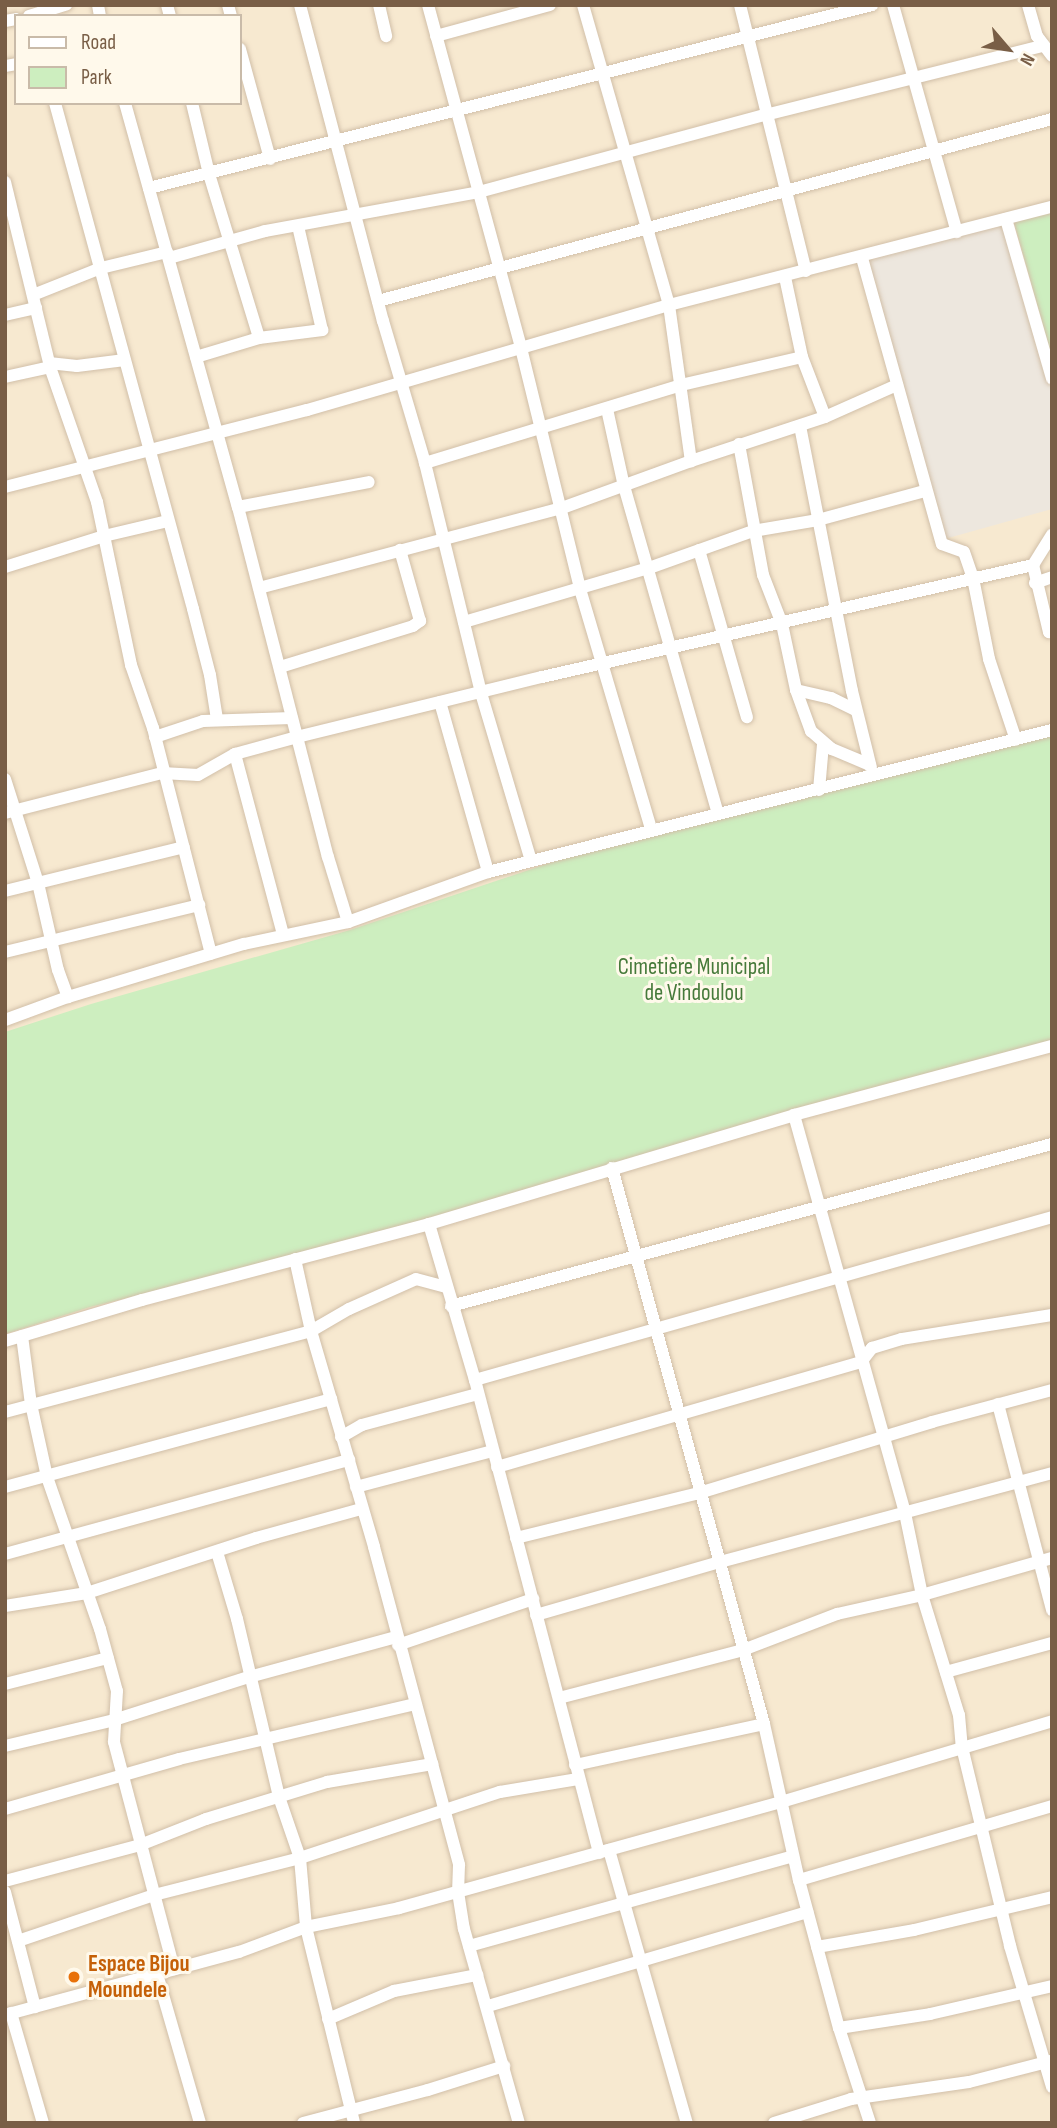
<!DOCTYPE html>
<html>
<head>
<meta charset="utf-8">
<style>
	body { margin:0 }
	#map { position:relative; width:1057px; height:2128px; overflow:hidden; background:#fff7e2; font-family:"Sofia Sans Condensed",sans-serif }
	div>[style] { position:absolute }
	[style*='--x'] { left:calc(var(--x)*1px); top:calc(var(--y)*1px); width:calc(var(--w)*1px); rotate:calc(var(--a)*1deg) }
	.residential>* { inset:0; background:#f7e9d0 }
	.industrial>* { inset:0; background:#ede7de }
	.green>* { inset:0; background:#cdeebf }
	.roads { filter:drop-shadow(0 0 2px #d1bfa8) drop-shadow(0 0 2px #d1bfa8) }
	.minor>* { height:12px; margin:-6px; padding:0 6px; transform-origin:6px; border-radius:6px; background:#fff }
	.dots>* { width:19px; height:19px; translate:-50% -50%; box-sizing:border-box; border:4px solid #fff9eb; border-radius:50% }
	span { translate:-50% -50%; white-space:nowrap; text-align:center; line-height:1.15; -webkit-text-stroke:6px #fff9eb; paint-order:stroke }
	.park-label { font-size:23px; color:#467a3a }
	.food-label { font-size:23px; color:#c56008; font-weight:700 }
	.left { translate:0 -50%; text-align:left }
	.frame { position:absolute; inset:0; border:7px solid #795e46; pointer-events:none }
	.legend { position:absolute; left:14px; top:14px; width:228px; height:91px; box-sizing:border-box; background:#fff9eb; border:2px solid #c9bba9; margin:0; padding:9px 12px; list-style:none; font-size:21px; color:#795e46 }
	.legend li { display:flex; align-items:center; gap:14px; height:35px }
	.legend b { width:35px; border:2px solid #c9bba9 }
	.north { position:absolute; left:973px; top:14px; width:70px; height:70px; -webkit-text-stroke:5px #fff9eb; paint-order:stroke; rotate:119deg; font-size:19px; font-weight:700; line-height:28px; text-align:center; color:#795e46 }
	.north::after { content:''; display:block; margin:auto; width:24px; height:32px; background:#795e46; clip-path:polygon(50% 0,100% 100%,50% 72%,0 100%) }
</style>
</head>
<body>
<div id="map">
	<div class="residential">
		<i style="clip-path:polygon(evenodd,5px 5px,1052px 5px,1052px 2123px,5px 2123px,5px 5px,16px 16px,240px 16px,240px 103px,16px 103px,16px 16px)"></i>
	</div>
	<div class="industrial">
		<i style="clip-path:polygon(1006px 219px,1052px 378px,1052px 509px,941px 540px,862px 258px)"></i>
	</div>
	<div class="green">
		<i style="clip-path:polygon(1052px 213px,1052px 357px,1014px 222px)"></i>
		<i style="clip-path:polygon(1052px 729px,1052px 1045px,429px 1224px,90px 1307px,5px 1334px,5px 1032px,91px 1004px,350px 930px,651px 829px)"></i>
	</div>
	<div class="roads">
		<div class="minor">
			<i style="--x:98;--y:5;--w:11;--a:80"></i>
			<i style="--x:167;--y:5;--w:11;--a:75"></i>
			<i style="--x:228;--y:5;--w:11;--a:75"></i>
			<i style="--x:300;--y:5;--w:327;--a:75.3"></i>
			<i style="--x:383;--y:321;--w:148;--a:73.5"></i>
			<i style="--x:425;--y:463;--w:237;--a:76.3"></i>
			<i style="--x:481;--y:693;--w:175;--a:73.4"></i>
			<i style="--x:379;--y:5;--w:32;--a:77"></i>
			<i style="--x:428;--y:5;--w:355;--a:74.8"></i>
			<i style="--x:521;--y:348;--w:248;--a:76.2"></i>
			<i style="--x:580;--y:589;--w:250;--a:73.5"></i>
			<i style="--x:583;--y:5;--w:312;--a:74"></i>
			<i style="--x:669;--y:305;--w:158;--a:82"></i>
			<i style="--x:740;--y:5;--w:274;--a:76.1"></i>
			<i style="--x:893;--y:5;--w:236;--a:74.3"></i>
			<i style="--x:1028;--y:5;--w:32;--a:74"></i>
			<i style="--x:1037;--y:36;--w:25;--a:53"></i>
			<i style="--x:29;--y:16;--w:39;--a:-17"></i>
			<i style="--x:5;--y:21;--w:11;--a:-10"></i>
			<i style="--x:436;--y:36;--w:118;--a:-15.2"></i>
			<i style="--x:240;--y:49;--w:114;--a:74.7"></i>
			<i style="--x:5;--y:66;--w:11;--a:-10"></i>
			<i style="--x:55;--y:103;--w:524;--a:74.74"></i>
			<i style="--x:193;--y:609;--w:68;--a:75.6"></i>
			<i style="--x:210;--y:675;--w:45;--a:81"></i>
			<i style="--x:125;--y:103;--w:420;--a:74.4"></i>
			<i style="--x:238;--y:507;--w:361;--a:75.6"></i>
			<i style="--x:328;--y:857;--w:68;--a:72.9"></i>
			<i style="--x:192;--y:103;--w:73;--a:76.5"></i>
			<i style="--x:209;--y:174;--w:171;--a:73"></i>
			<i style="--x:5;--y:182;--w:190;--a:76.3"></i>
			<i style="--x:50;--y:367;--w:143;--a:70.8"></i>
			<i style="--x:97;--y:502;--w:167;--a:78.2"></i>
			<i style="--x:131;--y:665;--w:67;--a:70.8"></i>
			<i style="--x:153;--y:728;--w:233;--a:75.6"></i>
			<i style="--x:149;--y:188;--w:746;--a:-14.2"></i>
			<i style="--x:1006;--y:219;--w:166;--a:73.9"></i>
			<i style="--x:169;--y:258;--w:100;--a:-15.7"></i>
			<i style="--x:265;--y:231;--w:218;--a:-10.3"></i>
			<i style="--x:479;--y:192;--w:300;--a:-15.1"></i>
			<i style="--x:769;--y:114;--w:281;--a:-14"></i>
			<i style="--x:862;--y:258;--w:297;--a:74.4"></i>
			<i style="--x:942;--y:544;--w:23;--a:20"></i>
			<i style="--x:964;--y:552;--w:28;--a:71"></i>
			<i style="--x:973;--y:578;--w:83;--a:78.8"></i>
			<i style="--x:989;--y:659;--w:85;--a:71.6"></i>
			<i style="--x:785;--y:277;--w:82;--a:78"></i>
			<i style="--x:802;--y:357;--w:64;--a:69"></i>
			<i style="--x:33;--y:295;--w:73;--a:-21.7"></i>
			<i style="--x:101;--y:268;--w:68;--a:-13.6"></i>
			<i style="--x:378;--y:301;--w:698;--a:-15.11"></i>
			<i style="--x:5;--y:315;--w:32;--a:-13"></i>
			<i style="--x:196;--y:357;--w:66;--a:-16.8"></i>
			<i style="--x:259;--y:338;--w:64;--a:-7.2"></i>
			<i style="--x:322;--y:330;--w:107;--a:-103"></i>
			<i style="--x:49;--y:363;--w:28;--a:6"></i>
			<i style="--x:77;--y:366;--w:48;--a:-7.1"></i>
			<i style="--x:5;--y:377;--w:46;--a:-12.5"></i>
			<i style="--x:607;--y:409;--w:79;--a:77.6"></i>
			<i style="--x:624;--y:486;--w:340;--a:74"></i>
			<i style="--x:800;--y:426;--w:270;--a:78.9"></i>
			<i style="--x:852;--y:691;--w:79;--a:76.1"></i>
			<i style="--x:739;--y:444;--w:133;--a:79.6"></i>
			<i style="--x:763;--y:575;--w:53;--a:68.8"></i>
			<i style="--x:782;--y:624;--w:67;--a:78"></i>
			<i style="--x:796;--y:690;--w:44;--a:69.9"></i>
			<i style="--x:811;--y:731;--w:28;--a:41"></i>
			<i style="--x:832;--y:749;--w:41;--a:22.8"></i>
			<i style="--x:425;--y:463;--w:268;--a:-16.9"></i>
			<i style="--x:681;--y:385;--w:124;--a:-13"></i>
			<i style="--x:5;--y:487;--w:312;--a:-14.3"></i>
			<i style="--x:307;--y:410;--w:377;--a:-16.2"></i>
			<i style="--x:669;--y:305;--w:395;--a:-14.4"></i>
			<i style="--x:238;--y:507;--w:133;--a:-10.8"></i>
			<i style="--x:699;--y:550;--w:174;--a:74"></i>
			<i style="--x:1033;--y:565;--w:69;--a:76.6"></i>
			<i style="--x:1049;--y:632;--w:3;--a:-18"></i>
			<i style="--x:5;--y:567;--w:104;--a:-17.4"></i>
			<i style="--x:104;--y:536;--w:66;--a:-13.2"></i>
			<i style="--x:1035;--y:583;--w:18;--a:-19"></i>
			<i style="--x:259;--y:588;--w:313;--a:-14.8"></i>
			<i style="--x:562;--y:508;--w:137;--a:-20"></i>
			<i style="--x:691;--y:461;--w:141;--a:-18.2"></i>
			<i style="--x:825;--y:417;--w:79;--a:-24"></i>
			<i style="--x:464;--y:622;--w:193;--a:-16.3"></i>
			<i style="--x:649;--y:568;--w:110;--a:-19.6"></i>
			<i style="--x:753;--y:531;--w:66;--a:-9.6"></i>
			<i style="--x:818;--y:520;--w:111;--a:-15.2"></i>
			<i style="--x:280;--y:667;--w:139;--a:-17.1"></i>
			<i style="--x:413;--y:626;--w:9;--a:-36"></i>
			<i style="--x:420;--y:621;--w:74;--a:-105.7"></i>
			<i style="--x:796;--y:690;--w:36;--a:13"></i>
			<i style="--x:831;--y:698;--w:28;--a:26"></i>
			<i style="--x:440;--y:702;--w:177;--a:74.2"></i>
			<i style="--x:155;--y:737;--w:51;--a:-18.4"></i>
			<i style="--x:203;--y:721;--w:89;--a:-1.9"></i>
			<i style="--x:235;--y:754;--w:187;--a:75.1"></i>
			<i style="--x:5;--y:779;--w:109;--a:72.4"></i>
			<i style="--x:38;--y:883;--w:89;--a:77.1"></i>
			<i style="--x:58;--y:970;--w:29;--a:70"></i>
			<i style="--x:819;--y:790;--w:46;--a:-85"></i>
			<i style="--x:5;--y:813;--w:162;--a:-14.3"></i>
			<i style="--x:162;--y:773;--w:36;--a:3"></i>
			<i style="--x:198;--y:775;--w:43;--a:-29.6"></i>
			<i style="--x:235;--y:754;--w:64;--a:-15.3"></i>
			<i style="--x:297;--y:737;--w:252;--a:-13.8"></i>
			<i style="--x:542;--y:677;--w:504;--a:-12.85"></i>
			<i style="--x:1033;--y:565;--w:36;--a:-58"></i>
			<i style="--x:5;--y:891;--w:184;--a:-13.8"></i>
			<i style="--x:5;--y:952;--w:200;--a:-13.6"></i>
			<i style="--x:5;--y:1020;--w:67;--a:-20.1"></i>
			<i style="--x:68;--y:997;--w:184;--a:-16.8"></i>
			<i style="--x:244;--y:944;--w:106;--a:-11.9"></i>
			<i style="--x:348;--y:922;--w:149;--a:-19.7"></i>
			<i style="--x:488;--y:872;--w:582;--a:-14.13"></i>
			<i style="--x:794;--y:1115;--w:413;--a:74.4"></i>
			<i style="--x:905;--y:1513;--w:84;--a:78.3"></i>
			<i style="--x:922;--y:1595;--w:126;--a:72.9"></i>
			<i style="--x:959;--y:1715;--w:32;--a:85"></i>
			<i style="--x:962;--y:1747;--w:205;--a:76.4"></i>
			<i style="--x:1010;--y:1946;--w:147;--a:73.4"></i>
			<i style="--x:612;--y:1168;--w:576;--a:74.71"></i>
			<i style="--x:764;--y:1724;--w:160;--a:77.4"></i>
			<i style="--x:799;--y:1880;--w:153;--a:74.9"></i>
			<i style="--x:839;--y:2028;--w:100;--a:71.9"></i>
			<i style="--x:429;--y:1224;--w:163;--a:73.6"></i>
			<i style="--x:475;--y:1380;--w:489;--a:75.3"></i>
			<i style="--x:295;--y:1259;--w:74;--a:77.5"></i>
			<i style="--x:311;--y:1331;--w:225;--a:73.7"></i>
			<i style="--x:374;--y:1547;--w:329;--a:75"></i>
			<i style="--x:459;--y:1865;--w:27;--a:92"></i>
			<i style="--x:458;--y:1892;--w:37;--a:81"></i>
			<i style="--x:464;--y:1929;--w:202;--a:74.2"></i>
			<i style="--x:451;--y:1306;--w:622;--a:-15.09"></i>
			<i style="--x:22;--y:1336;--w:69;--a:82.5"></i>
			<i style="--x:31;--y:1404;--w:75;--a:77.6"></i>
			<i style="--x:47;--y:1477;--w:161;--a:70.8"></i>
			<i style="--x:100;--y:1629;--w:64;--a:74.7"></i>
			<i style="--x:117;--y:1691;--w:51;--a:93.4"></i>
			<i style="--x:114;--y:1742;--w:235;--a:75.2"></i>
			<i style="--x:5;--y:1341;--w:143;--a:-16.7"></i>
			<i style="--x:142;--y:1300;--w:297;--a:-14.8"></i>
			<i style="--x:429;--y:1224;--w:381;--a:-16.6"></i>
			<i style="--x:794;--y:1115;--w:267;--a:-15"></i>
			<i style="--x:475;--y:1380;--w:600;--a:-15.77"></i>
			<i style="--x:998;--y:1404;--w:213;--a:75.3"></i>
			<i style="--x:5;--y:1412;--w:317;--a:-14.8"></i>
			<i style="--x:311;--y:1331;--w:44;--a:-30.1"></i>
			<i style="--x:349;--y:1309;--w:73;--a:-24.1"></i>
			<i style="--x:416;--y:1279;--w:31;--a:15"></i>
			<i style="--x:341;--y:1437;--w:24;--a:-30"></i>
			<i style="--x:362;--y:1425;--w:120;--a:-15"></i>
			<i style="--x:497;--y:1467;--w:379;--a:-16.1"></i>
			<i style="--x:861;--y:1362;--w:18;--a:-52"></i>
			<i style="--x:872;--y:1348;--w:31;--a:-17"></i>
			<i style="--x:902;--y:1339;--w:152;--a:-9.1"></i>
			<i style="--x:5;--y:1487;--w:338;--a:-15.1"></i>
			<i style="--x:356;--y:1487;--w:141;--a:-14.8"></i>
			<i style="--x:516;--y:1538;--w:188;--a:-13.8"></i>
			<i style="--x:699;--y:1493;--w:244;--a:-16.9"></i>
			<i style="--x:932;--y:1422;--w:124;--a:-14.9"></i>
			<i style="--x:217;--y:1552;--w:70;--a:73.4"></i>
			<i style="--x:237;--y:1619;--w:183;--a:76.7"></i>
			<i style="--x:279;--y:1797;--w:65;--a:71"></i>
			<i style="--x:300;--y:1858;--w:69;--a:85"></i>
			<i style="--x:306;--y:1927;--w:202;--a:76.2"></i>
			<i style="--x:5;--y:1554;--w:357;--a:-15.3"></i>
			<i style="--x:5;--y:1606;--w:83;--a:-9"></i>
			<i style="--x:87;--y:1593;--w:178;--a:-18"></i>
			<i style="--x:256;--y:1538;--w:109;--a:-15.4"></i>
			<i style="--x:536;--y:1615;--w:191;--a:-16.1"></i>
			<i style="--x:720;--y:1562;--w:344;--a:-15"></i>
			<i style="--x:398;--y:1645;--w:143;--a:-18.8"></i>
			<i style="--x:946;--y:1672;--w:110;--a:-15.3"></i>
			<i style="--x:5;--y:1684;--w:106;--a:-14.2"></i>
			<i style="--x:559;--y:1698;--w:190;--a:-14.6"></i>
			<i style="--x:743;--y:1650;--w:101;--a:-21"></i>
			<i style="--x:837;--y:1614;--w:87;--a:-12.6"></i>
			<i style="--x:922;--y:1595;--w:135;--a:-15.9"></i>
			<i style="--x:5;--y:1746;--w:112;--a:-13.4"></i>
			<i style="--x:114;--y:1720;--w:142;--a:-17.7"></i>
			<i style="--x:249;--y:1677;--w:152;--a:-15.2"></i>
			<i style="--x:575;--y:1765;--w:193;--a:-12.2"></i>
			<i style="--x:5;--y:1809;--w:181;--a:-16"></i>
			<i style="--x:179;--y:1759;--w:242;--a:-13.1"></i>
			<i style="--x:609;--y:1850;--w:284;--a:74.1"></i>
			<i style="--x:799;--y:1880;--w:264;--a:-16.3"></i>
			<i style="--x:5;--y:1881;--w:140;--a:-14.9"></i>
			<i style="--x:140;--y:1845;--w:71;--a:-21.5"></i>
			<i style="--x:206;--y:1819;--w:127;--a:-17"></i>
			<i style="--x:327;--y:1782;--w:107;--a:-9.7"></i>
			<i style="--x:5;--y:1892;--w:119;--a:75.4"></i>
			<i style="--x:18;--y:1941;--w:144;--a:-18.7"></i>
			<i style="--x:154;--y:1895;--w:151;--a:-14.2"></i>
			<i style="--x:300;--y:1858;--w:211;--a:-18.3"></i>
			<i style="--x:500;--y:1792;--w:79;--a:-9.5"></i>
			<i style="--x:469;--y:1946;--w:336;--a:-15.5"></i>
			<i style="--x:817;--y:1947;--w:98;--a:-9.9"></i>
			<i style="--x:914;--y:1930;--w:142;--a:-13.4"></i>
			<i style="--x:157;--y:1974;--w:155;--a:73.9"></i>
			<i style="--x:488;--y:2006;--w:333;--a:-16.4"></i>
			<i style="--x:11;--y:2013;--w:115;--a:73.8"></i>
			<i style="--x:5;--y:2015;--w:242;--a:-15.1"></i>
			<i style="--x:239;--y:1952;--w:72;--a:-20.5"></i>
			<i style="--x:306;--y:1927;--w:95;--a:-11.5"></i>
			<i style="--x:399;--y:1908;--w:396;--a:-15.5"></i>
			<i style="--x:781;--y:1802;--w:283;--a:-16.6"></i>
			<i style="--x:328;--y:2019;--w:72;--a:-23"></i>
			<i style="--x:394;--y:1991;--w:85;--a:-10.9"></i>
			<i style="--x:839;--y:2028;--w:92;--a:-8.7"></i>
			<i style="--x:930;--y:2014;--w:125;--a:-12.9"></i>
			<i style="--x:303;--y:2123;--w:129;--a:-14.8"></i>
			<i style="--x:428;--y:2090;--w:80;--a:-17.5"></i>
			<i style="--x:774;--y:2123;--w:81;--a:-17.3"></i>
			<i style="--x:851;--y:2099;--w:119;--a:-8.2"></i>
			<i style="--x:969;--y:2082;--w:85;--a:-14.4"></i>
		</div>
	</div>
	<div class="dots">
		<i style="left:74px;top:1977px;background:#e8710a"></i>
	</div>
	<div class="park-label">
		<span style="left:694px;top:980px">Cimetière Municipal<br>de Vindoulou</span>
	</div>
	<div class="food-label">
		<span class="left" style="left:88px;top:1977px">Espace Bijou<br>Moundele</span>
	</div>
	<div class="frame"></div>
	<ul class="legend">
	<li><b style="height:9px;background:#fff"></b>Road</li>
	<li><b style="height:19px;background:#cdeebf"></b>Park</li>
	</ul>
	<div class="north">N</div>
</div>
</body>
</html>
